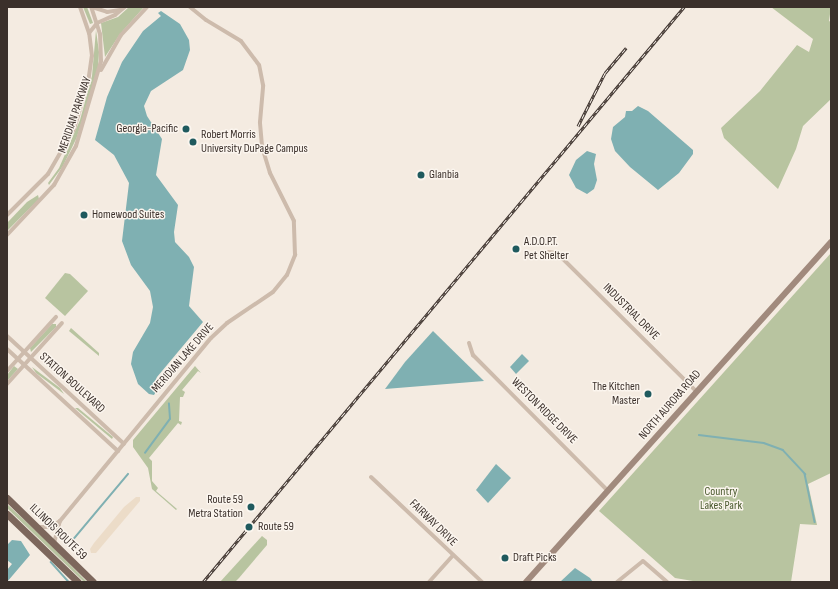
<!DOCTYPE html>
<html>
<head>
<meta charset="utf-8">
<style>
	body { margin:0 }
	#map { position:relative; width:838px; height:589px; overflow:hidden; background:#f4ebe1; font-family:"Sofia Sans Condensed",sans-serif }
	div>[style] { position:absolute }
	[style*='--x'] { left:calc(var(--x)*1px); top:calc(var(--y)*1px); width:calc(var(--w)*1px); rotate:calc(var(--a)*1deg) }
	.green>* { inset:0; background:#b8c4a0 }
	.plaza>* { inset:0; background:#ecdcc8 }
	.water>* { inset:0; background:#7fb0b2 }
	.stream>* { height:1.5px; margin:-0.75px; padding:0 0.75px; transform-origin:0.75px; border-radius:0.75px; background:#7fb0b2 }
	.minor>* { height:4px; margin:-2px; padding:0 2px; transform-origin:2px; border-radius:2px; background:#cdbbac }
	.secondary>* { height:6px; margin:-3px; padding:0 3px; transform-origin:3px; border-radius:3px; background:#a18a7d }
	.primary>* { height:7px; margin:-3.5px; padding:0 3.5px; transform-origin:3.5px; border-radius:3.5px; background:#7d675c }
	.rail>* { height:3px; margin-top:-1.5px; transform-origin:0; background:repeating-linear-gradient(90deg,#fbf5ee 0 4.5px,#3b302b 0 9px); box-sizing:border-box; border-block:1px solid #3b302b }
	.dots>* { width:11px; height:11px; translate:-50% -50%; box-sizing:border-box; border:2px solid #fbf5ee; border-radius:50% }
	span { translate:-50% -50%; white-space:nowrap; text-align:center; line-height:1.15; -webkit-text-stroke:3px #fbf5ee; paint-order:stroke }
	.street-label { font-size:12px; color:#3b302b }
	.poi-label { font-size:12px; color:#3b302b }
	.right { translate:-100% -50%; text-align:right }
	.left { translate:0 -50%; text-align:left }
	.park-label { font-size:12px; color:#4a5a2e }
	.frame { position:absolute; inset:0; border:8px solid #3b302b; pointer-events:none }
</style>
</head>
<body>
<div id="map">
	<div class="green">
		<i style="clip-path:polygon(83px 7px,87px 7px,93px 23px,90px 24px)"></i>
		<i style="clip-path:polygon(129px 7px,144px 7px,120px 34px,105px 57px,101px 23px,118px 17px)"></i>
		<i style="clip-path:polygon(771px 7px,831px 7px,829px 21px,831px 22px,831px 99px,803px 126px,796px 149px,778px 189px,724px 138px,721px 128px,760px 91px,797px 45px,809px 52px,813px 39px)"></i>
		<i style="clip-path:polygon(96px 30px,99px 52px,98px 69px,77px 137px,63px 166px,49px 185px,48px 183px,59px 168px,80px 120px,92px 76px)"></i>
		<i style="clip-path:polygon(38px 195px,39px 199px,7px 231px,7px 223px,27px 202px)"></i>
		<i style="clip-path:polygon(831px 253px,831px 473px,808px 484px,817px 525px,800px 524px,791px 582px,699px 582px,675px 578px,599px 511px)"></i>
		<i style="clip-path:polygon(65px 273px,70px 274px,88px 291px,65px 316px,45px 298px)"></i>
		<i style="clip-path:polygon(52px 324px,56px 324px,56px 327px,31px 352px,30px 348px)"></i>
		<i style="clip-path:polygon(71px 328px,99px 353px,99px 356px,69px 331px)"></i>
		<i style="clip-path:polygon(14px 366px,18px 369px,7px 381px,7px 375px)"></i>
		<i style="clip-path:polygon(195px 366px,201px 373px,198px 371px,182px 390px,185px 392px,183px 397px,180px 397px,179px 421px,182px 422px,181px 425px,178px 423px,149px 458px,152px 461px,152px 481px,158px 488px,156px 491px,177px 509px,180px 506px,176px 510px,152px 489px,148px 468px,133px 447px,133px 440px)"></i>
		<i style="clip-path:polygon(32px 367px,60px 388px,64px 394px,36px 373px)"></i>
		<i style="clip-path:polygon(75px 408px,78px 408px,113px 437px,112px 439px)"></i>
		<i style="clip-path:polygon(7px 504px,47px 541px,87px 582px,84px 582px,7px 508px)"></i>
		<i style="clip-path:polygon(262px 536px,267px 540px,267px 545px,239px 578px,235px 582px,220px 582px)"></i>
	</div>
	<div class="plaza">
		<i style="clip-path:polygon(136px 497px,140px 497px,140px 501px,96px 553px,91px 553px,90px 549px,94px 543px,124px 507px)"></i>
	</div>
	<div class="water">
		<i style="clip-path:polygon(161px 11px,180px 24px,189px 40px,190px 50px,183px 70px,151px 91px,144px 106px,147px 116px,162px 139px,156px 175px,178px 205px,174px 232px,175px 242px,189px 257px,194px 267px,189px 306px,203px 322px,157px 377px,154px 384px,157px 390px,154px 395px,149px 394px,138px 384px,131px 364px,133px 352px,150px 323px,153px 307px,150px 291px,131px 265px,122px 241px,129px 183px,114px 155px,95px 140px,107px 97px,122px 62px,143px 31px,161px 16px,158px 13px)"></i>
		<i style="clip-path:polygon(638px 106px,648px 111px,693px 150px,693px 154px,679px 173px,658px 190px,630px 167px,615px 151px,611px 139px,613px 127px,625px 117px,626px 111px,632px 111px)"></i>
		<i style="clip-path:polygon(587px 151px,596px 154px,594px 164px,597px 180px,594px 189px,587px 194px,576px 188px,569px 175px,576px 160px)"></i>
		<i style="clip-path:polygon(433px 331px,484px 381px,385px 389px,405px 362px)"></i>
		<i style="clip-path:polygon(522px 354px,529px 361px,516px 374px,510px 367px)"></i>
		<i style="clip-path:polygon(496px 464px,511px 478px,488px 503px,476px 490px)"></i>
		<i style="clip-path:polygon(12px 540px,21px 541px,30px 555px,7px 582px,7px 570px,12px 564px,7px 560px,7px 545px)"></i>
		<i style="clip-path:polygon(575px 568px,590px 578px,593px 582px,560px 582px)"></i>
	</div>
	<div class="stream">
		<i style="--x:699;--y:435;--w:65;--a:7"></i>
		<i style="--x:764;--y:443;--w:20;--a:20"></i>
		<i style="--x:783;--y:450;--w:33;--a:47"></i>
		<i style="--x:805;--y:474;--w:49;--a:78.2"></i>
		<i style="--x:145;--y:453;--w:42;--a:-53.7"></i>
		<i style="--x:170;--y:419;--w:15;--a:-94"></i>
		<i style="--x:72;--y:541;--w:87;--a:-50.1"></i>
		<i style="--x:51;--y:562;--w:27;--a:48"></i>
	</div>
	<div class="minor">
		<i style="--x:92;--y:7;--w:16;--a:18"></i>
		<i style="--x:107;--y:12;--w:13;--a:-9"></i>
		<i style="--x:89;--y:33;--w:13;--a:-51"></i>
		<i style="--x:97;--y:23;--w:20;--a:-24"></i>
		<i style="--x:115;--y:15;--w:13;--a:-39"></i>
		<i style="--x:101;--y:70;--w:40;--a:-60.3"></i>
		<i style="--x:121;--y:35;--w:38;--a:-47"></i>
		<i style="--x:7;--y:215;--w:58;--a:-45"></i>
		<i style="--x:48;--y:174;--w:52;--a:-60"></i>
		<i style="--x:74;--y:129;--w:48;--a:-73.1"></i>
		<i style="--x:88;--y:83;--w:27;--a:-82"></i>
		<i style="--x:92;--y:56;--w:23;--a:-97"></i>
		<i style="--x:89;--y:33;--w:28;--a:-109"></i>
		<i style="--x:7;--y:235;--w:69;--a:-46.8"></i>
		<i style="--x:54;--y:185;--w:45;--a:-60.6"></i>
		<i style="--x:76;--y:146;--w:89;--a:-73.6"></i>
		<i style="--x:101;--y:61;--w:27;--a:-92"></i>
		<i style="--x:100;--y:34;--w:28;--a:-108"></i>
		<i style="--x:548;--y:252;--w:9;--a:6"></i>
		<i style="--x:557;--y:253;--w:196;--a:44.8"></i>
		<i style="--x:7;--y:336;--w:159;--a:42.7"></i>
		<i style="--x:469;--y:343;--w:13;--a:72"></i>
		<i style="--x:473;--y:355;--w:192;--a:45.2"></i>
		<i style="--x:7;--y:349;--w:151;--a:42.6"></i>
		<i style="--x:7;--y:371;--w:73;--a:-47.8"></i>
		<i style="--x:7;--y:384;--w:82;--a:-48"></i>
		<i style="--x:371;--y:477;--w:153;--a:43.4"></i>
		<i style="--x:39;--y:527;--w:12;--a:0"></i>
		<i style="--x:51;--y:527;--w:11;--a:-34"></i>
		<i style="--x:54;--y:543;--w:23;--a:-75"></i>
		<i style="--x:60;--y:521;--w:237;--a:-50.5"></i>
		<i style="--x:211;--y:338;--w:22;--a:-43"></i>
		<i style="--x:227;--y:323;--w:55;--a:-34"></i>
		<i style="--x:273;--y:292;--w:22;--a:-51"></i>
		<i style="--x:287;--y:275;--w:22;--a:-68"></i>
		<i style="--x:295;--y:255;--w:34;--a:-92"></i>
		<i style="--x:294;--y:221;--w:54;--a:-116.6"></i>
		<i style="--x:270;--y:173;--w:28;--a:-107"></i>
		<i style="--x:262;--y:146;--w:24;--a:-95"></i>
		<i style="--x:260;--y:122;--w:37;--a:-85"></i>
		<i style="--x:263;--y:85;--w:20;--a:-101"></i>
		<i style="--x:259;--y:65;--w:30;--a:-127"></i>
		<i style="--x:241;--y:41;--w:41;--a:-149"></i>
		<i style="--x:206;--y:20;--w:21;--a:-141"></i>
		<i style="--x:429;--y:582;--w:36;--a:-48"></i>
		<i style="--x:617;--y:582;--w:33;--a:-39"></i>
		<i style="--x:643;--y:561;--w:32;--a:41"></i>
	</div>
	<div class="secondary">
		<i style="--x:526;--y:582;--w:457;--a:-48.1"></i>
	</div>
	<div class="primary">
		<i style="--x:7;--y:498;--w:120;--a:44.3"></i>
		<i style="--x:7;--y:514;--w:98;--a:43.8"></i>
	</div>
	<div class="rail">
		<i style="--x:578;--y:126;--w:59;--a:-63"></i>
		<i style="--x:605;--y:73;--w:33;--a:-50"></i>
		<i style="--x:203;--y:582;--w:750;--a:-50.09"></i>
	</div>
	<div class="dots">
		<i style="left:186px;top:129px;background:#1f5a5e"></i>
		<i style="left:193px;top:142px;background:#1f5a5e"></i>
		<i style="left:421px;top:175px;background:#1f5a5e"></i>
		<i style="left:84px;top:215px;background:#1f5a5e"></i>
		<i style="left:516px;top:249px;background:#1f5a5e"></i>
		<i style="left:648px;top:394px;background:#1f5a5e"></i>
		<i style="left:251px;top:507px;background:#1f5a5e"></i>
		<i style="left:249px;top:527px;background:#1f5a5e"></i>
		<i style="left:505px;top:558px;background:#1f5a5e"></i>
	</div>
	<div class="street-label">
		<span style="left:75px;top:115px;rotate:-71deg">MERIDIAN PARKWAY</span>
		<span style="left:631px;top:312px;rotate:45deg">INDUSTRIAL DRIVE</span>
		<span style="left:183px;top:358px;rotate:-49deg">MERIDIAN LAKE DRIVE</span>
		<span style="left:72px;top:383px;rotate:42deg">STATION BOULEVARD</span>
		<span style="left:670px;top:405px;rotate:-49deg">NORTH AURORA ROAD</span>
		<span style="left:544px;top:411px;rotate:45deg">WESTON RIDGE DRIVE</span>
		<span style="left:433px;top:523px;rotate:44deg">FAIRWAY DRIVE</span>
		<span style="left:58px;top:532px;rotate:44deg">ILLINOIS ROUTE 59</span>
	</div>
	<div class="poi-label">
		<span class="right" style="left:178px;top:129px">Georgia-Pacific</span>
		<span class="left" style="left:201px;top:142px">Robert Morris<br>University DuPage Campus</span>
		<span class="left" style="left:429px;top:175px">Glanbia</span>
		<span class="left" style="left:92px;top:215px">Homewood Suites</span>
		<span class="left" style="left:524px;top:249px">A.D.O.P.T.<br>Pet Shelter</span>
		<span class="right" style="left:640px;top:394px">The Kitchen<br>Master</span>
		<span class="right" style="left:243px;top:507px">Route 59<br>Metra Station</span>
		<span class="left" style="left:258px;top:527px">Route 59</span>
		<span class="left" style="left:513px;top:558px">Draft Picks</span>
	</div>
	<div class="park-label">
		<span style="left:721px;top:499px">Country<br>Lakes Park</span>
	</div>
	<div class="frame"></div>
</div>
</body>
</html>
